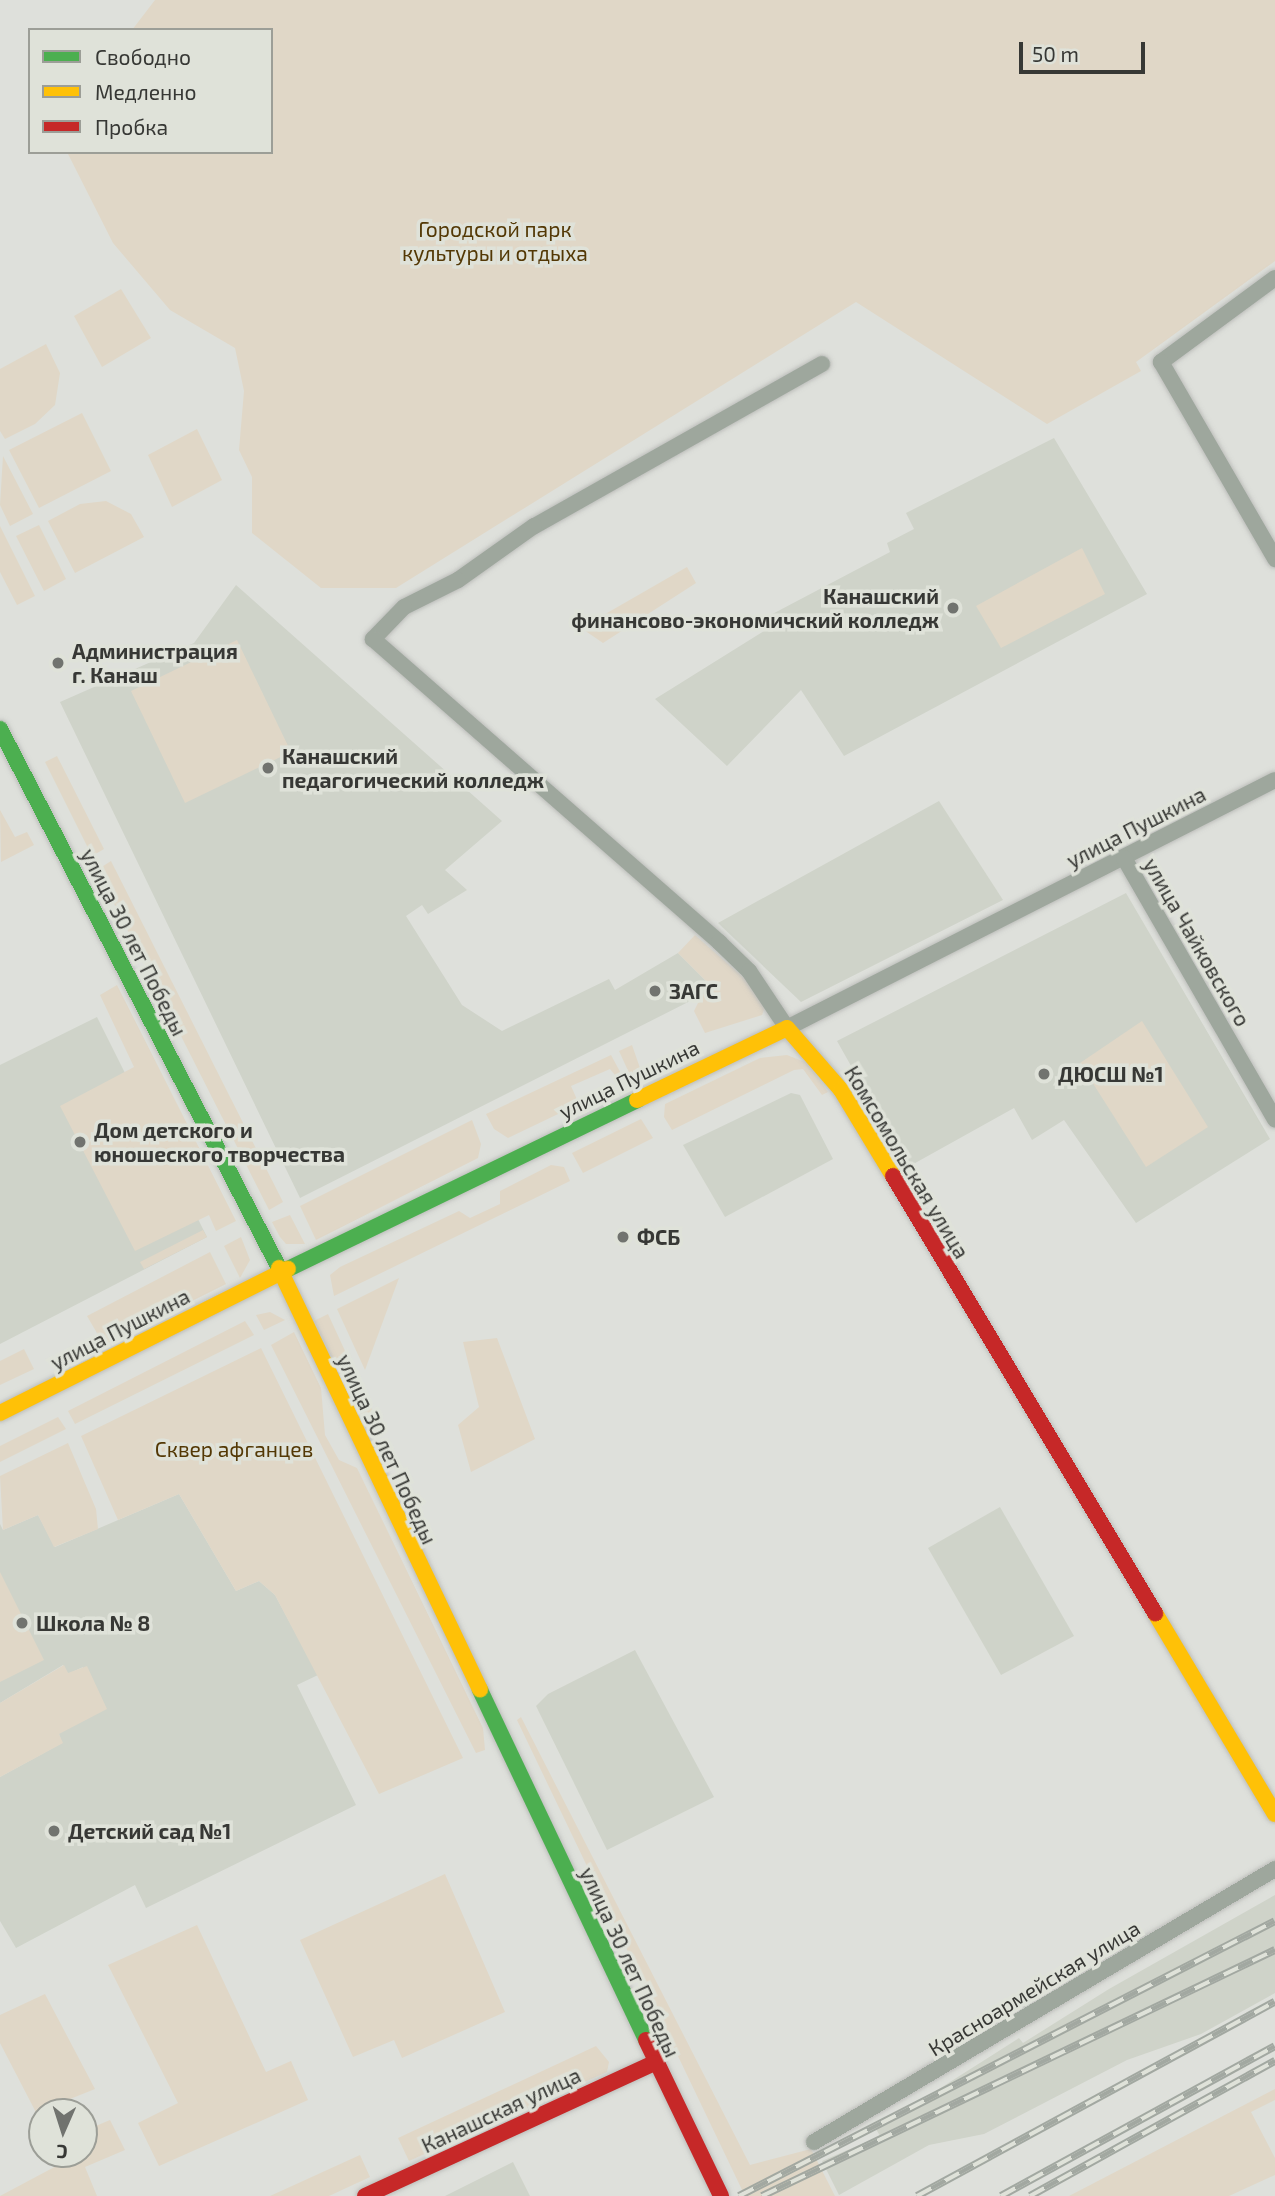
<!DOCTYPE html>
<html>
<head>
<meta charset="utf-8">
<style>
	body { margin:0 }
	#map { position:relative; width:1275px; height:2196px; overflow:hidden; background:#dee0db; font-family:"Exo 2",sans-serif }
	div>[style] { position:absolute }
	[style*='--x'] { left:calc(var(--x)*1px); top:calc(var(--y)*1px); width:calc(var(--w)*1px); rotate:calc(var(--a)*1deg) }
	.built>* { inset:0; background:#cfd3c9 }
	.green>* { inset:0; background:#e0d7c7 }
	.roads { filter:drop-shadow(0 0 2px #bdbebb) drop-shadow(0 0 2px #bdbebb) }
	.street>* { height:16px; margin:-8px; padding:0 8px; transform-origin:8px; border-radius:8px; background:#9ea79d }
	.fast>* { height:16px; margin:-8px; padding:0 8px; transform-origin:8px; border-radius:8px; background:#4caf50 }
	.slow>* { height:16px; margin:-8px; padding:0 8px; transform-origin:8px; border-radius:8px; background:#ffc107 }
	.jam>* { height:16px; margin:-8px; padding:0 8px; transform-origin:8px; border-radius:8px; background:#c62828 }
	.rail>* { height:8px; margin-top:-4px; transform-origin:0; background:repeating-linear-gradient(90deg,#dfe2d9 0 16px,#a2a8a1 0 32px); box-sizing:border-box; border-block:2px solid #a2a8a1 }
	.dots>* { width:19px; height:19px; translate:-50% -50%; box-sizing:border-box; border:4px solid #dfe2d9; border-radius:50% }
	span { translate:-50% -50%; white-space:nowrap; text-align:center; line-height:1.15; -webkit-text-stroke:7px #dfe2d9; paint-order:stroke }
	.park-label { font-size:21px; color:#533805 }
	.poi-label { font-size:21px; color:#373835; font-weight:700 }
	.right { translate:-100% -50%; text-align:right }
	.left { translate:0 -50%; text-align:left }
	.street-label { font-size:21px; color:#373835 }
	.legend { position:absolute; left:28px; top:28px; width:245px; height:126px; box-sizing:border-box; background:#dfe2d9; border:2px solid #9c9e97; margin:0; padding:9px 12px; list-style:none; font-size:21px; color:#373835 }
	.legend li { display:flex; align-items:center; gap:14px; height:35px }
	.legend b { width:35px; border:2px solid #9c9e97 }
	.north { position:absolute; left:28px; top:2098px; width:70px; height:70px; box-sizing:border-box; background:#dfe2d9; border:2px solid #9c9e97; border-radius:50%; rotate:183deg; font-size:19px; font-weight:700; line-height:28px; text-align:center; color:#373835 }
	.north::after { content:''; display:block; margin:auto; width:24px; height:32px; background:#71736f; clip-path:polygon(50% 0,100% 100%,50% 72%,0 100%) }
	.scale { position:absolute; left:1019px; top:42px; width:126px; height:32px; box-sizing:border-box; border:4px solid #373835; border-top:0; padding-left:9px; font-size:21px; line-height:24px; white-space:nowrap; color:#373835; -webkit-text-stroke:5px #dfe2d9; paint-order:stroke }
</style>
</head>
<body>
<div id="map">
	<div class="built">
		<i style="clip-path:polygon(1054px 438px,1147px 594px,844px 756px,801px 690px,727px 766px,655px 699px,764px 631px,759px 621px,890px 552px,887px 543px,914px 529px,906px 513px)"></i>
		<i style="clip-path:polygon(236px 585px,502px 821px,445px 870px,467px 890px,428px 914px,422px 905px,406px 916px,462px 1005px,502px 1031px,609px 979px,615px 990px,678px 953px,714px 989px,300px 1198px,60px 702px,194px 643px)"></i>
		<i style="clip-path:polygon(939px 801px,1003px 900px,801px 1002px,718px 923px)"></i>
		<i style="clip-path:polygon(1126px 893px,1270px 1139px,1136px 1223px,1064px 1120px,1032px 1140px,1014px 1108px,908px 1167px,837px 1041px)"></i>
		<i style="clip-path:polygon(97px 1017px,207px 1237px,0 1344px,0 1065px)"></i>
		<i style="clip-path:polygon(791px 1093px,800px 1095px,833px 1159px,725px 1217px,683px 1145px)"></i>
		<i style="clip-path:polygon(179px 1494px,236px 1591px,259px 1581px,275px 1595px,318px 1675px,297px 1685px,356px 1805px,146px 1908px,135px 1885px,16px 1948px,0 1921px,0 1777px,62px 1743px,59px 1734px,83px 1667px,68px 1674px,63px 1665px,0 1703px,0 1524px,3px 1530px,38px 1515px,55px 1547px)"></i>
		<i style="clip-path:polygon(1000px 1507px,1074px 1636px,1001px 1675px,928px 1548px)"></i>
		<i style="clip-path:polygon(635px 1650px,714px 1797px,607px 1850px,536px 1706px,548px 1694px)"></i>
		<i style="clip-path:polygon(1275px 1895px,1275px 1993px,1201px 2034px,1127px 2060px,984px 2134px,929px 2145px,839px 2195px,822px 2161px,880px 2136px,876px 2129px,1019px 2038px,1023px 2043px,1109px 1989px)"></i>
		<i style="clip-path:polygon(513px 2162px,530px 2196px,445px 2196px)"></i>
	</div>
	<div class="green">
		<i style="clip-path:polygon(155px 0,1275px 0,1275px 261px,1136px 362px,1141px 371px,1047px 424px,856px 302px,396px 588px,321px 588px,252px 533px,252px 477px,239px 450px,244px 391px,235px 348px,170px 310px,113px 243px,67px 152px,271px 152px,271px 30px,132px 30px)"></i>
		<i style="clip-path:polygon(121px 289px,151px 338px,102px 367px,74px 316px)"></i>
		<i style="clip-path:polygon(46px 344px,60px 373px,55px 405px,35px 424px,5px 439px,0 431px,0 369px)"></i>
		<i style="clip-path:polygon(82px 413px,111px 471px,39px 508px,9px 450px)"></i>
		<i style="clip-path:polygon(197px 429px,222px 480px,172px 507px,148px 455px)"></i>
		<i style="clip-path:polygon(3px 456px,33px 514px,10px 526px,0 505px)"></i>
		<i style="clip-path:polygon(106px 501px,131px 514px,144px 537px,75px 573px,48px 521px,80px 504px)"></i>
		<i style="clip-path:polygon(39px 525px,66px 579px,44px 591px,16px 536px)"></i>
		<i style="clip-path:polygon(0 526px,35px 596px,17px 605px,0 572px)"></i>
		<i style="clip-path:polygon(1082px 548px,1105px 594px,1001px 648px,976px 606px)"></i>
		<i style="clip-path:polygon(687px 567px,696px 583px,603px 643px,581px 628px)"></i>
		<i style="clip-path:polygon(237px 640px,291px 752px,185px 803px,131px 691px)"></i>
		<i style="clip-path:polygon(57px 756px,104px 849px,92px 856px,45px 762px)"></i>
		<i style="clip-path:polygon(0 810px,15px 837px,27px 832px,34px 845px,1px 862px)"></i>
		<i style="clip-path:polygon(111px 861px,283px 1202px,269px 1210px,97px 870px)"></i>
		<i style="clip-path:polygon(695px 935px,768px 999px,762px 1015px,705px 1033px,694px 1011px,702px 995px,714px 989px,678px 953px)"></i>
		<i style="clip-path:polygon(117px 985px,236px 1221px,216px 1231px,209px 1215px,135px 1251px,60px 1106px,134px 1067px,100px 995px)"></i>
		<i style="clip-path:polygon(1142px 1021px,1208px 1127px,1146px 1167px,1080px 1063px)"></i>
		<i style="clip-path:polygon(632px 1045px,640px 1068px,630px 1075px,619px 1051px)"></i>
		<i style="clip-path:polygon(611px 1055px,624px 1079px,619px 1080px,610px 1069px,571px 1086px,579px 1104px,508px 1138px,494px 1129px,486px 1114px)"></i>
		<i style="clip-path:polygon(787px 1055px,807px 1063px,828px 1092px,822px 1095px,803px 1069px,794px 1070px,672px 1130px,664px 1117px,665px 1104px,760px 1058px)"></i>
		<i style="clip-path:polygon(641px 1119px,653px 1138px,583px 1173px,572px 1153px)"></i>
		<i style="clip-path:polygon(472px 1120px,481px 1144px,478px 1158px,316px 1240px,300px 1206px)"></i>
		<i style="clip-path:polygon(551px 1165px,564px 1167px,570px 1181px,334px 1296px,330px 1275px,340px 1267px,459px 1211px,470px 1218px,500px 1204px,500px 1191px)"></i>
		<i style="clip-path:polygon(290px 1215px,305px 1244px,286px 1244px,280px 1237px,272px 1222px)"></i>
		<i style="clip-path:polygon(203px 1230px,207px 1237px,144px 1269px,140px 1262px)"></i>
		<i style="clip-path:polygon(241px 1237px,250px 1260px,240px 1278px,224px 1246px)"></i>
		<i style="clip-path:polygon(210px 1252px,226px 1284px,104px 1345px,87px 1316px)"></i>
		<i style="clip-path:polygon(399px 1278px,365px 1370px,337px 1309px)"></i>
		<i style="clip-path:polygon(270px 1312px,285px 1320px,264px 1330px,256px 1315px)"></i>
		<i style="clip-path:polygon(328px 1314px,376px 1418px,364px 1423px,314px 1321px)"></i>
		<i style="clip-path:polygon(245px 1321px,254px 1335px,75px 1424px,68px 1411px)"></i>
		<i style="clip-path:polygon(294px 1332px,321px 1388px,325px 1435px,339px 1460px,357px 1468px,483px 1728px,485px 1750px,476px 1753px,271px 1345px)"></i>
		<i style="clip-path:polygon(497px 1338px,535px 1439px,471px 1472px,458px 1425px,479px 1407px,463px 1342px)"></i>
		<i style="clip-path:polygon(261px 1348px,463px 1758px,379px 1794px,275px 1595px,259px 1581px,236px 1591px,179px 1494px,118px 1520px,81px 1436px)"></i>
		<i style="clip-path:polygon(24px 1349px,34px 1369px,0 1385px,0 1361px)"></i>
		<i style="clip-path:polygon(58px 1417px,66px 1429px,0 1462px,0 1446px)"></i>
		<i style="clip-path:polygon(68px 1443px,96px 1509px,98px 1529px,54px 1547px,38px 1515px,3px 1530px,0 1476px)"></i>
		<i style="clip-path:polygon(0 1572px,44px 1660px,0 1682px)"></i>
		<i style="clip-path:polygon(64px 1665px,68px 1673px,87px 1666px,107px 1709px,59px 1734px,63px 1743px,0 1777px,0 1703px)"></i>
		<i style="clip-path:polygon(521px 1717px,750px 2165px,811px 2149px,835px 2196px,745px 2196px,517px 1720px)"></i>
		<i style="clip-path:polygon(445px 1874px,505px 2012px,402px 2058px,394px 2040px,353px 2057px,300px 1940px)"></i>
		<i style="clip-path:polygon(197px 1925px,266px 2072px,291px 2061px,308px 2100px,159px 2166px,138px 2123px,178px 2103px,108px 1965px)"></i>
		<i style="clip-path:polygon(45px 1994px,95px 2089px,65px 2101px,70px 2112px,42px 2112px,42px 2124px,0 2043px,0 2015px)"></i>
		<i style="clip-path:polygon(596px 2046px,609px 2062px,607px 2072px,409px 2161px,398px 2138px)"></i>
		<i style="clip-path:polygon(1275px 2089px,1275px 2100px,1251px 2112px,1275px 2158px,1275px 2175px,1229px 2196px,1069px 2196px)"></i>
		<i style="clip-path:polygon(110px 2120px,125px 2150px,85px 2167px,97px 2196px,0 2196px,62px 2163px,57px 2154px,84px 2154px,84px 2131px)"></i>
		<i style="clip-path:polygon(360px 2155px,370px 2177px,329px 2196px,270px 2196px)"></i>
	</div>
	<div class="roads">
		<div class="street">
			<i style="--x:1275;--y:278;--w:142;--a:143.6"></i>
			<i style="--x:1161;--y:362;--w:228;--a:59.9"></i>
			<i style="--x:822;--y:364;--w:330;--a:150.6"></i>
			<i style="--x:534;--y:526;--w:93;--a:144.6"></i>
			<i style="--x:458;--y:580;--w:60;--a:153.4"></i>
			<i style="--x:404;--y:607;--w:45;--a:134.1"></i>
			<i style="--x:373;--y:639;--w:460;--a:41.2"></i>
			<i style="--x:719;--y:942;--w:42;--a:44"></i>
			<i style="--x:749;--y:971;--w:69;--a:56.3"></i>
			<i style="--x:787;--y:1028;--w:547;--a:-26.94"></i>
			<i style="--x:1124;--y:858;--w:302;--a:60"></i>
			<i style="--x:814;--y:2142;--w:536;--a:-30.63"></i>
		</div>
		<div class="fast">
			<i style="--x:0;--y:729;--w:607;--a:62.63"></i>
			<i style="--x:288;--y:1269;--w:388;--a:-25.8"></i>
			<i style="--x:480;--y:1690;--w:387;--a:64.6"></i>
		</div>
		<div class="slow">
			<i style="--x:637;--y:1100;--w:166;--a:-25.6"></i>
			<i style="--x:787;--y:1028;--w:82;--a:48.9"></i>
			<i style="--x:841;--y:1090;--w:100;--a:58.8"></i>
			<i style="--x:279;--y:1268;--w:467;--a:64.5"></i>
			<i style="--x:0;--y:1413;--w:322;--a:-26.6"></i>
			<i style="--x:1155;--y:1613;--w:234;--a:59.2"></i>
		</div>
		<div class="jam">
			<i style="--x:893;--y:1176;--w:510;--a:59.06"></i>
			<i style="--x:646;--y:2040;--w:173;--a:64.3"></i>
			<i style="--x:365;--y:2196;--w:318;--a:-24.7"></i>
		</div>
	</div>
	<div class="rail">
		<i style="--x:739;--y:2196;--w:602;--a:-27.16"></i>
		<i style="--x:762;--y:2196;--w:569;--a:-25.62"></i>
		<i style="--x:917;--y:2196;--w:407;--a:-28.5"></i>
		<i style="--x:1001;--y:2196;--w:312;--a:-28.7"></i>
		<i style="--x:1030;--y:2196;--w:280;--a:-28.9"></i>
	</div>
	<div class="dots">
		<i style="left:953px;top:608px;background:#71736f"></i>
		<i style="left:58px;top:663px;background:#71736f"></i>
		<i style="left:268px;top:768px;background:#71736f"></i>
		<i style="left:655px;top:991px;background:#71736f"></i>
		<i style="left:1044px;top:1074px;background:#71736f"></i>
		<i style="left:80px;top:1142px;background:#71736f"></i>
		<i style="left:623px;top:1237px;background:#71736f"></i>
		<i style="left:22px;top:1623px;background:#71736f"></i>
		<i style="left:54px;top:1831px;background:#71736f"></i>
	</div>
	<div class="park-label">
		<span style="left:495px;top:241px">Городской парк<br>культуры и отдыха</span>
		<span style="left:234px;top:1449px">Сквер афганцев</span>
	</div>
	<div class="poi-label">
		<span class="right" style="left:939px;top:608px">Канашский<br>финансово-экономичский колледж</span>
		<span class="left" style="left:72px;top:663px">Администрация<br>г. Канаш</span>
		<span class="left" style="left:282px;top:768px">Канашский<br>педагогический колледж</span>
		<span class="left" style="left:669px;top:991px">ЗАГС</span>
		<span class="left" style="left:1058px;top:1074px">ДЮСШ №1</span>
		<span class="left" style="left:94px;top:1142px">Дом детского и<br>юношеского творчества</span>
		<span class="left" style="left:637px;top:1237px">ФСБ</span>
		<span class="left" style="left:36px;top:1623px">Школа № 8</span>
		<span class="left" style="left:68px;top:1831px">Детский сад №1</span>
	</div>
	<div class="street-label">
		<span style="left:1136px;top:827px;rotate:-27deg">улица Пушкина</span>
		<span style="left:134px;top:942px;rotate:63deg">улица 30 лет Победы</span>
		<span style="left:1197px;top:942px;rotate:60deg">улица Чайковского</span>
		<span style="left:629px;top:1079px;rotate:-26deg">улица Пушкина</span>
		<span style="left:907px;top:1162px;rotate:59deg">Комсомольская улица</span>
		<span style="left:120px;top:1329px;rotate:-27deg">улица Пушкина</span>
		<span style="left:387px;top:1449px;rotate:65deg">улица 30 лет Победы</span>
		<span style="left:630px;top:1962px;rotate:65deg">улица 30 лет Победы</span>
		<span style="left:1034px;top:1988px;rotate:-31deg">Красноармейская улица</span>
		<span style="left:501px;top:2110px;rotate:-25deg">Канашская улица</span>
	</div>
	<ul class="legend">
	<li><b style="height:9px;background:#4caf50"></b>Свободно</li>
	<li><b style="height:9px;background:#ffc107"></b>Медленно</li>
	<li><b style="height:9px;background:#c62828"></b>Пробка</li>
	</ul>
	<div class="north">С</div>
	<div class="scale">50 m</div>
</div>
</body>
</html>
